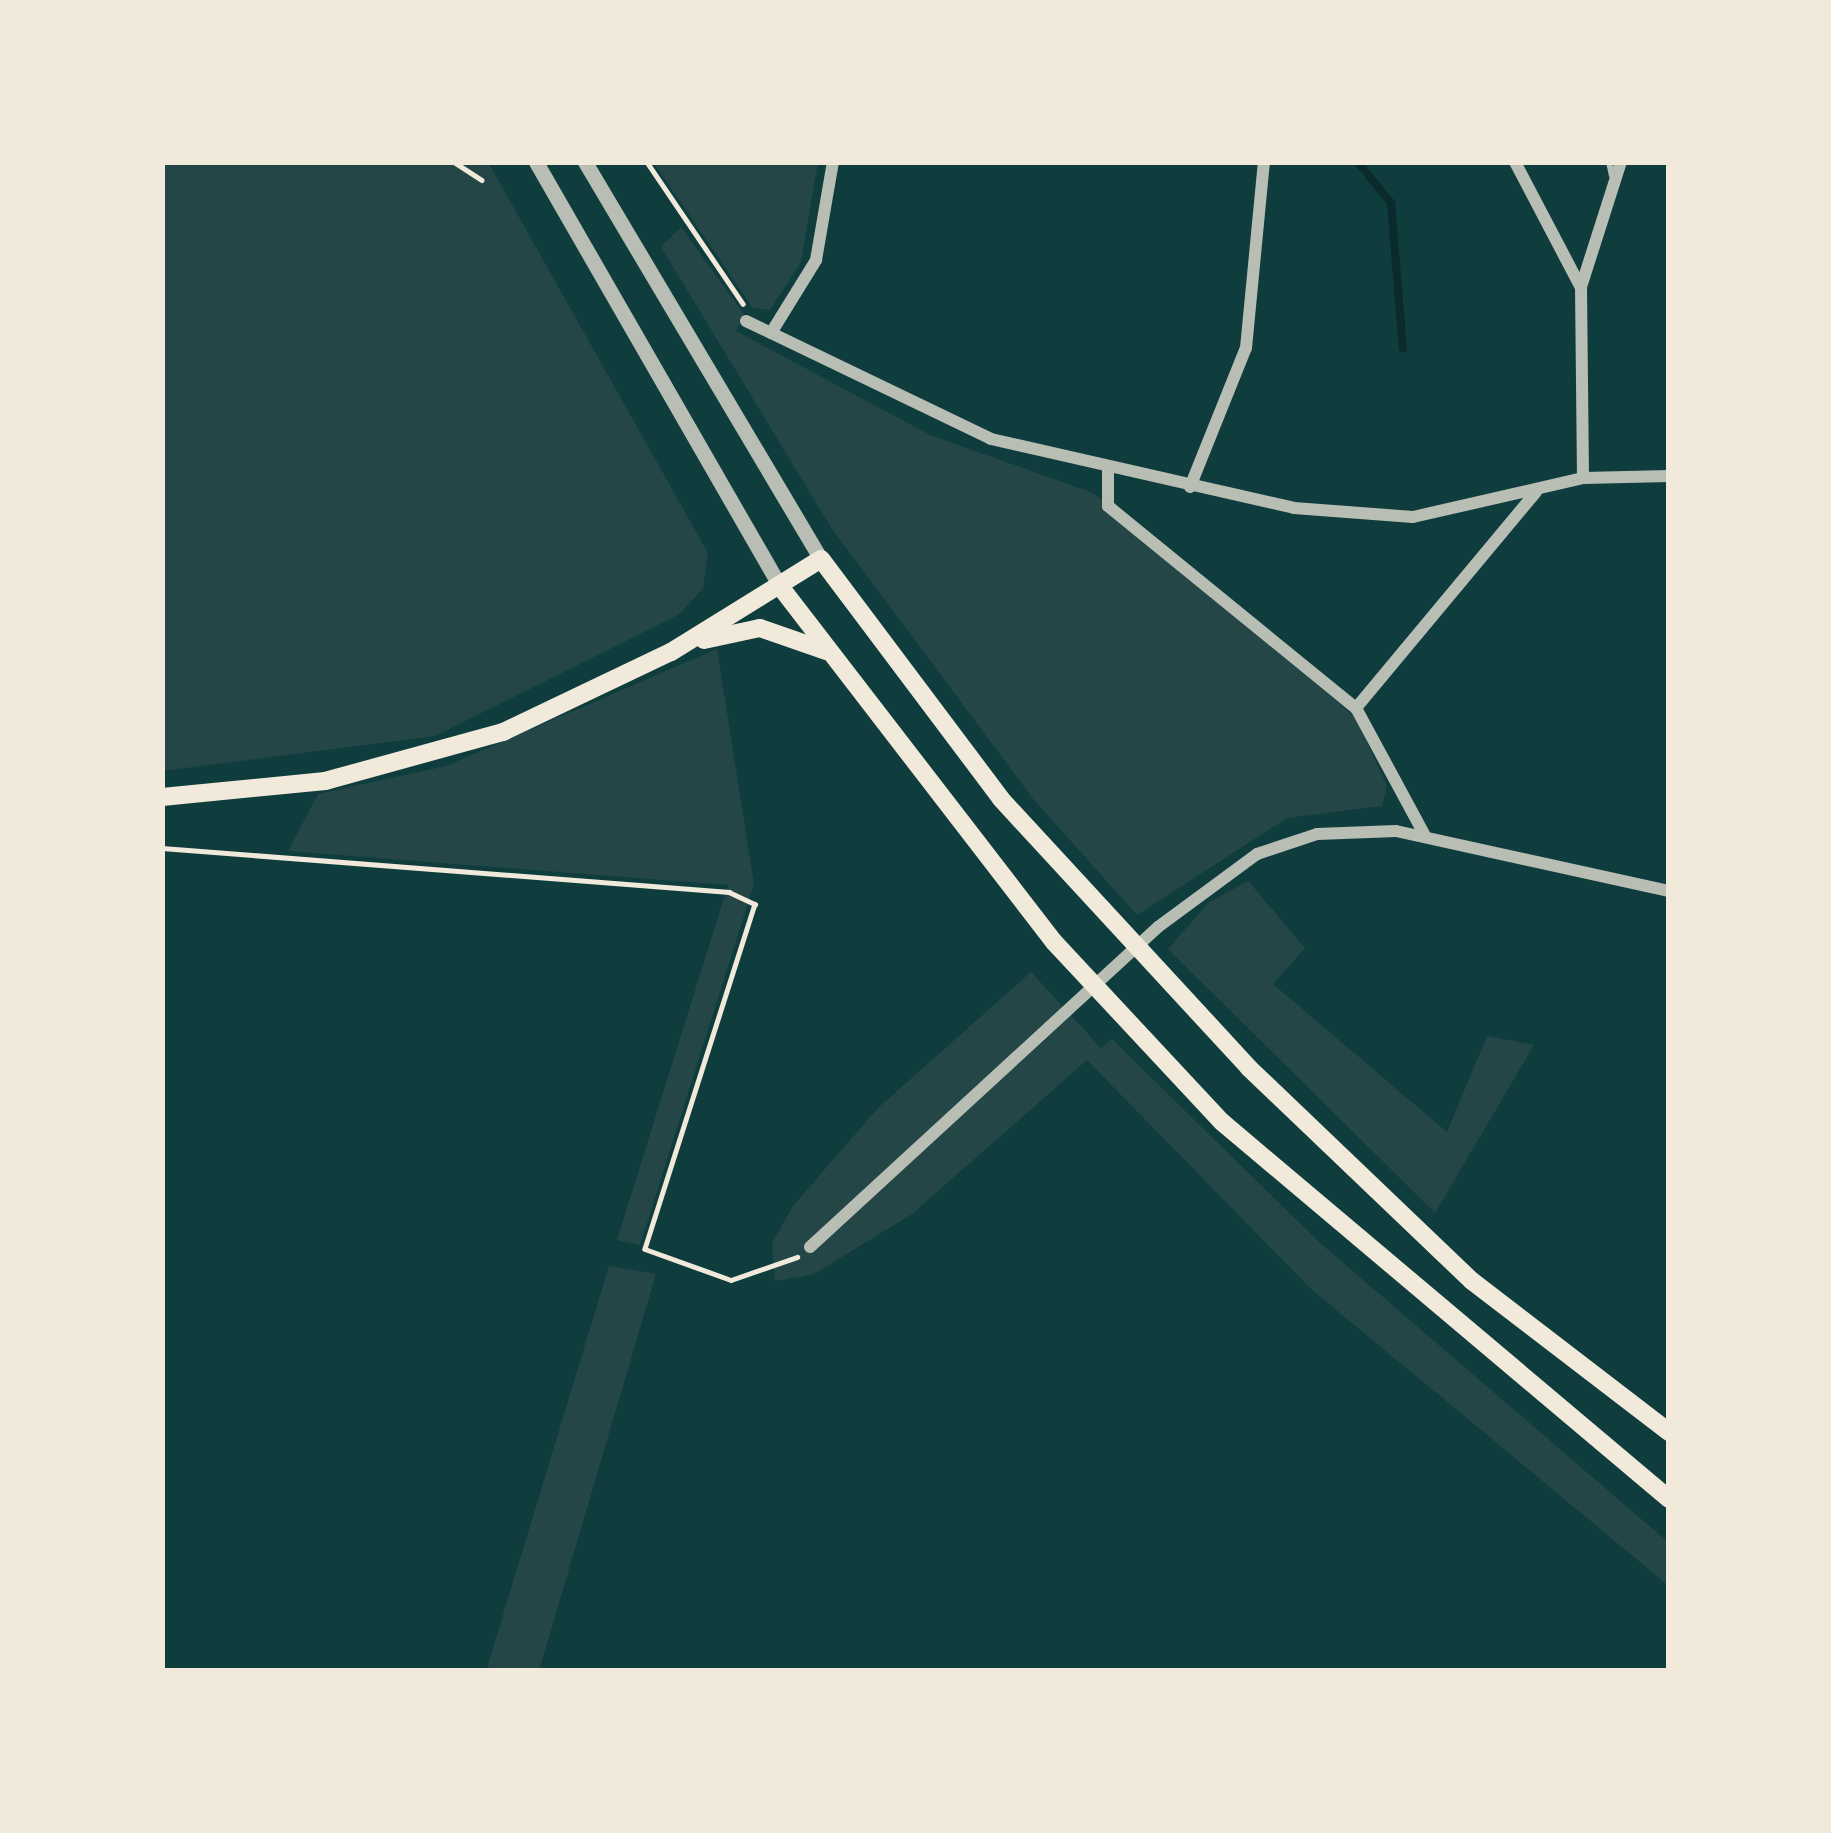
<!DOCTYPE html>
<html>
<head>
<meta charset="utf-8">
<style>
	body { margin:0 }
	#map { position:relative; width:1831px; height:1833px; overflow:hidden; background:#0f3d3e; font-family:"Work Sans",sans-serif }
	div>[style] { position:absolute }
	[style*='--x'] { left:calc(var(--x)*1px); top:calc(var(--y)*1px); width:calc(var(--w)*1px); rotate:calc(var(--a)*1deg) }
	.green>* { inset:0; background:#244646 }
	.stream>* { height:8px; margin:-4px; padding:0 4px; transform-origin:4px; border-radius:4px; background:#0a2a2b }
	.path>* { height:4.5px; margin:-2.25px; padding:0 2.25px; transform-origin:2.25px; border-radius:2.25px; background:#f1e9da }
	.service>* { height:6px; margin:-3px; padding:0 3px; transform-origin:3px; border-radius:3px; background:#b8beb3 }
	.minor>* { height:12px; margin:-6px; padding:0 6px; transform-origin:6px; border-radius:6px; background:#b8beb3 }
	.tertiary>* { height:15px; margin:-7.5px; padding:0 7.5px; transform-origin:7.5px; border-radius:7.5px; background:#b8beb3 }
	.secondary>* { height:18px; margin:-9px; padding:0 9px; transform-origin:9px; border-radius:9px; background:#f1e9da }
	span { translate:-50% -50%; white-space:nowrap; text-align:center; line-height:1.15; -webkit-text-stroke:9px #f1e9da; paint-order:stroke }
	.frame { position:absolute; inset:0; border:165px solid #f1e9da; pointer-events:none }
</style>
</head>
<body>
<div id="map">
	<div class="green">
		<i style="clip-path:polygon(162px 162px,488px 162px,708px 553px,703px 589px,678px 615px,435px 736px,162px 771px)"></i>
		<i style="clip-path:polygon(653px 162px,818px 162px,801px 262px,770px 310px,753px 308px)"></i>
		<i style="clip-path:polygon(681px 227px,744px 314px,736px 331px,930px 435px,1093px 493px,1356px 718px,1387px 786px,1382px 806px,1287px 818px,1137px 915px,1034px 800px,832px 529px,661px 247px)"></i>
		<i style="clip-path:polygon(717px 649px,754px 884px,640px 1245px,617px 1240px,728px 885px,288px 851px,318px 794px,446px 766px)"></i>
		<i style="clip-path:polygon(1248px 881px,1305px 948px,1273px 984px,1447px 1132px,1487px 1036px,1534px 1045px,1435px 1213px,1168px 949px,1208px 903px)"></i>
		<i style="clip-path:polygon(1031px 972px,1101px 1048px,1112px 1039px,1320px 1243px,1669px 1543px,1669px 1586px,1311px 1289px,1087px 1060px,912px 1214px,814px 1274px,775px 1281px,772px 1243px,793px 1206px,878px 1108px)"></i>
		<i style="clip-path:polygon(609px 1266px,656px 1274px,539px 1671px,486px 1671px)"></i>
	</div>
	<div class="stream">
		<i style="--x:1358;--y:162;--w:53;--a:51.2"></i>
		<i style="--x:1391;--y:203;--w:146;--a:85.3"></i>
	</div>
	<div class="path">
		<i style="--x:454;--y:162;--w:33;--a:33"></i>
		<i style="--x:647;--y:162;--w:171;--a:55.9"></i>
		<i style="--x:162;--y:848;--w:569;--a:4.44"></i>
		<i style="--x:729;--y:892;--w:29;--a:25"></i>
		<i style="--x:755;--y:904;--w:362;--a:107.7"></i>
		<i style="--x:645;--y:1249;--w:91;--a:19.8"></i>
		<i style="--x:731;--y:1280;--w:70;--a:-19.2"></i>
	</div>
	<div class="service">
		<i style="--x:1609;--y:162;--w:14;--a:78"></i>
	</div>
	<div class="minor">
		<i style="--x:1515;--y:162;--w:140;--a:62.3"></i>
		<i style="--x:746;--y:321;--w:272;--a:25.7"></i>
		<i style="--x:991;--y:439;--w:311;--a:12.8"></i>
		<i style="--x:1294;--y:508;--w:119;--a:4.3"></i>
		<i style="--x:1413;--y:517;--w:174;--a:-12.9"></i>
		<i style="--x:1583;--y:478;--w:86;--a:-1.3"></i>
		<i style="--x:771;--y:333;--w:86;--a:-58.3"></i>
		<i style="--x:816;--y:260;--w:99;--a:-80.2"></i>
		<i style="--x:1108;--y:470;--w:36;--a:90"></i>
		<i style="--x:1108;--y:506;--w:320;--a:39.2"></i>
		<i style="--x:1356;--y:708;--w:143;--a:61.6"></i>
		<i style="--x:1583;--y:478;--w:191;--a:-90.6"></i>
		<i style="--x:1581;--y:287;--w:131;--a:-72.3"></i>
		<i style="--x:1190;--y:487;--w:150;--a:-68.1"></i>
		<i style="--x:1246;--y:348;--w:187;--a:-84.5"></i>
		<i style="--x:1356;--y:708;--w:281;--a:-50.2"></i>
		<i style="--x:810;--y:1247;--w:473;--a:-42.6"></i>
		<i style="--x:1158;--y:927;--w:123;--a:-36.4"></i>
		<i style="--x:1257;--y:854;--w:63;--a:-18.4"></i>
		<i style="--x:1317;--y:834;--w:79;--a:-2.2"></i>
		<i style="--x:1396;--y:831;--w:280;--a:12.4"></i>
	</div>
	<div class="tertiary">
		<i style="--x:536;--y:162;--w:488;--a:60.1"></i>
		<i style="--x:585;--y:162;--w:462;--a:59.3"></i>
	</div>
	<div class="secondary">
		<i style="--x:779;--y:585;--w:451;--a:52.4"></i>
		<i style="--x:1054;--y:942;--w:246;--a:47"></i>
		<i style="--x:1222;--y:1122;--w:585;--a:40.14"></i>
		<i style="--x:704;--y:640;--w:57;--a:-12.1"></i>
		<i style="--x:760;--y:628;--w:70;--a:19.2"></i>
		<i style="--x:162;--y:797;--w:164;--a:-5.6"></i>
		<i style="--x:325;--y:781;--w:185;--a:-15.4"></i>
		<i style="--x:503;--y:732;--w:186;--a:-25.5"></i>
		<i style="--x:671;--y:652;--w:176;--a:-31.8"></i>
		<i style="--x:821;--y:559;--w:300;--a:53.1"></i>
		<i style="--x:1001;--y:799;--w:366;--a:47.3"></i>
		<i style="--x:1249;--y:1068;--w:308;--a:43.7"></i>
		<i style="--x:1472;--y:1281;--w:248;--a:37.5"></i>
	</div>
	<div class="frame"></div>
</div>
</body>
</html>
